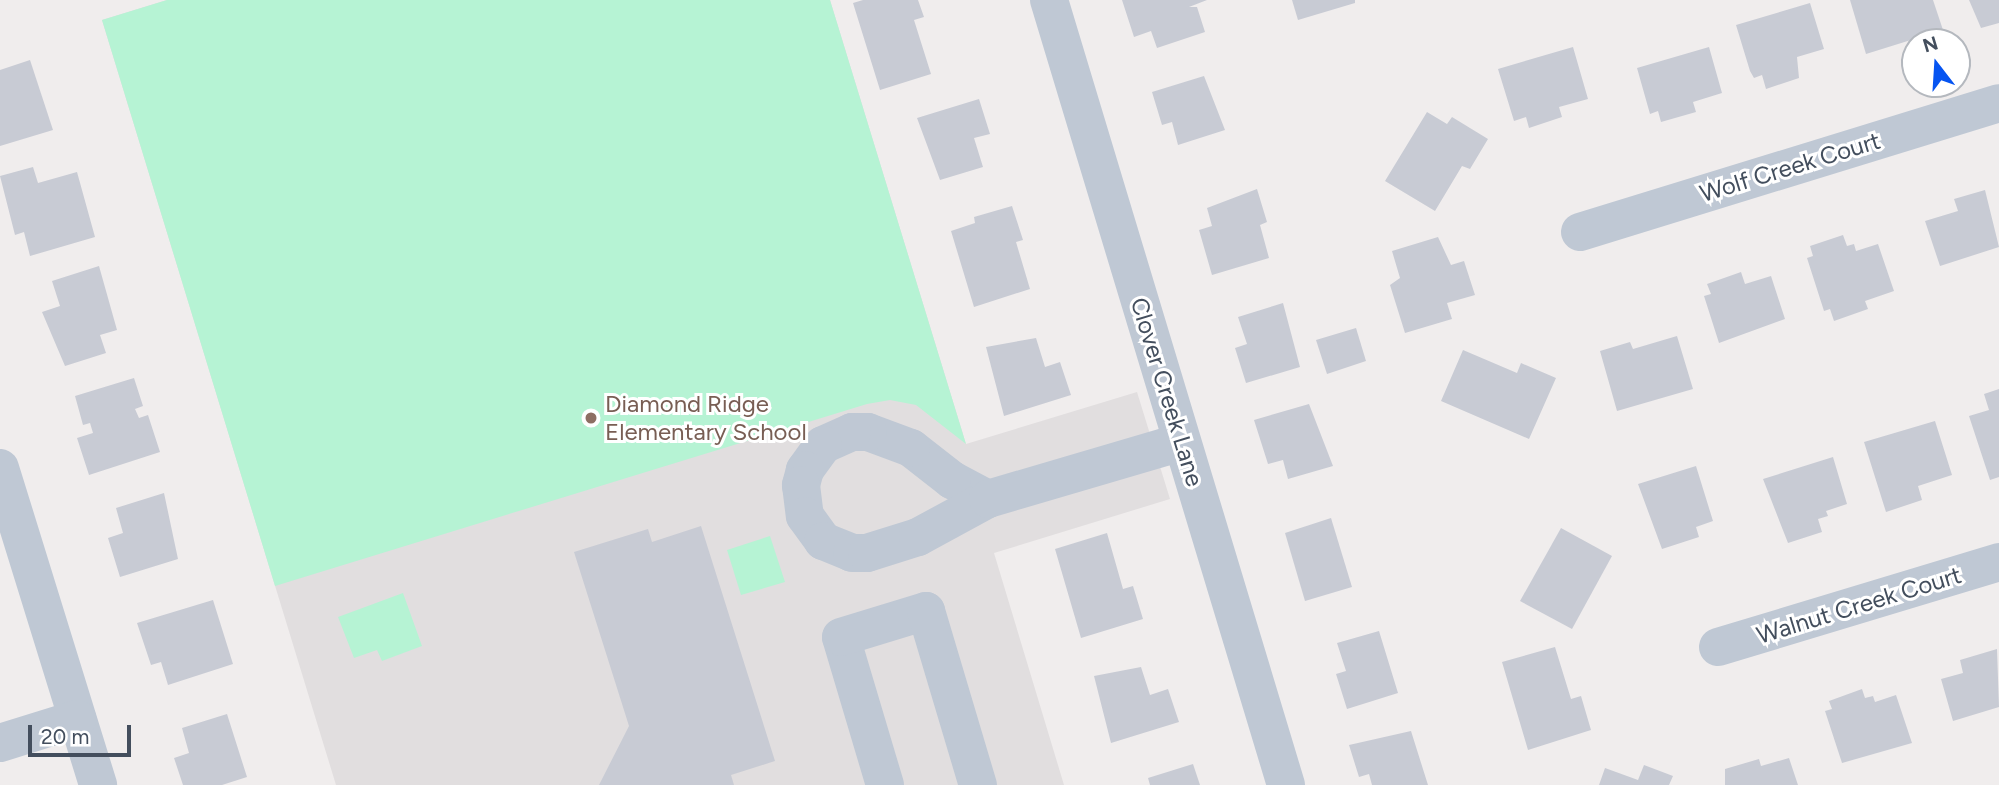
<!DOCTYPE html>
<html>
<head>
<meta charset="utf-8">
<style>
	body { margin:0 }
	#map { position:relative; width:1999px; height:785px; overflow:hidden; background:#f0eded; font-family:Figtree,sans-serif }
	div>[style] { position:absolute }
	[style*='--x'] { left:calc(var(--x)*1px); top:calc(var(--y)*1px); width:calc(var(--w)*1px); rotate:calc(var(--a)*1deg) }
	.education>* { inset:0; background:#e1dedf }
	.green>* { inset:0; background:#b6f3d4 }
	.building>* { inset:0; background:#c8cbd4 }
	.minor>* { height:38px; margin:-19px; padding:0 19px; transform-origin:19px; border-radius:19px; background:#bfc8d4 }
	.dots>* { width:19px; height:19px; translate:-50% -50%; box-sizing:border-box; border:4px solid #fff; border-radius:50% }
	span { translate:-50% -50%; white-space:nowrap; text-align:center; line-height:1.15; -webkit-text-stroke:6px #fff; paint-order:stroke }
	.street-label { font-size:24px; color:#434e5d }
	.education-label { font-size:24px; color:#785e54 }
	.left { translate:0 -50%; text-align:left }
	.north { position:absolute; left:1901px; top:28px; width:70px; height:70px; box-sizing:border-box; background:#fff; border:2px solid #b4b8be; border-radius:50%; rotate:343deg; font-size:19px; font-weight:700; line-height:28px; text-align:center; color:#434e5d }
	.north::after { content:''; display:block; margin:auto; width:24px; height:32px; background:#0654f1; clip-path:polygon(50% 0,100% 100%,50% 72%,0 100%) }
	.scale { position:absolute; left:28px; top:725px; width:103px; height:32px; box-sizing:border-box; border:4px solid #434e5d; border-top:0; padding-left:9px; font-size:21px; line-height:24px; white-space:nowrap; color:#434e5d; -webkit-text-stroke:5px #fff; paint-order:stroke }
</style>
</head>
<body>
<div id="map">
	<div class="education">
		<i style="clip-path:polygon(167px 0,830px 0,966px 444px,1137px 392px,1170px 499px,994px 553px,1064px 785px,336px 785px,102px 20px)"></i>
	</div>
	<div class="green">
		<i style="clip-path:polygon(167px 0,830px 0,966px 444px,916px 405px,890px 400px,867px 404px,275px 586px,102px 20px)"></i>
		<i style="clip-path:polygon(770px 536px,785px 582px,741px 595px,727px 550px)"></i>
		<i style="clip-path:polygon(403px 593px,422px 646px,382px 661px,377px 650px,354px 658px,338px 617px)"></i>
	</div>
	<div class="building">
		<i style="clip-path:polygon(863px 0,918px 0,924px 17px,914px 20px,931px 74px,880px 90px,853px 3px)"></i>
		<i style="clip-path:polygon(1122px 0,1207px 0,1189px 7px,1197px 7px,1205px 32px,1157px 48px,1151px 31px,1134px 37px)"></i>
		<i style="clip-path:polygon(1292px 0,1355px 0,1355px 3px,1298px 20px)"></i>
		<i style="clip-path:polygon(1850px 0,1933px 0,1943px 30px,1866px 54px)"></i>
		<i style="clip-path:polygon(1969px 0,1999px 0,1999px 23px,1981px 28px)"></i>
		<i style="clip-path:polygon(1810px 3px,1824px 49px,1797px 57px,1799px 78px,1766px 89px,1762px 75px,1754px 78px,1750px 71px,1736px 25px)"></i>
		<i style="clip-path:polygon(1573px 47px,1588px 99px,1559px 107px,1562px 117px,1529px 128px,1526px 117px,1514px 121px,1498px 69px)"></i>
		<i style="clip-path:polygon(1709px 47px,1722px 93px,1693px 102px,1696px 112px,1661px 122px,1658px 111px,1650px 114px,1637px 68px)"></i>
		<i style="clip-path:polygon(30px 60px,53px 130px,0 146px,0 70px)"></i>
		<i style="clip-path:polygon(1204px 76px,1225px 130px,1178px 145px,1172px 122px,1162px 125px,1152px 92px)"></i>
		<i style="clip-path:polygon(979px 99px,990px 134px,974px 138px,983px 167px,940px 180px,917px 118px)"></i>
		<i style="clip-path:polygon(1427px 112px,1447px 124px,1452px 117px,1488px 139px,1470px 169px,1462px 166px,1435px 211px,1385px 181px)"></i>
		<i style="clip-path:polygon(33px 167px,38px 183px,77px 172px,95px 237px,30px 256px,24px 232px,15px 235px,0 176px)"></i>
		<i style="clip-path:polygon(1257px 189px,1267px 222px,1260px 225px,1269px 258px,1212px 275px,1199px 230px,1212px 226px,1207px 208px)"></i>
		<i style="clip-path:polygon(1985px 190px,1999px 247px,1940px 266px,1925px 221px,1958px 211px,1954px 199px)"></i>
		<i style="clip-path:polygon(1012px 206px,1023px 240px,1016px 242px,1030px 289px,974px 307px,951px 231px,975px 223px,974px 217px)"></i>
		<i style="clip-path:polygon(1843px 235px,1847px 246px,1854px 244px,1856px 251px,1878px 244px,1894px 291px,1865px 301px,1868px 309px,1834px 321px,1830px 309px,1824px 311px,1807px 258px,1813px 256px,1810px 246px)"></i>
		<i style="clip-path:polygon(1438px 237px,1451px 265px,1464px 261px,1475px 295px,1447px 303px,1452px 319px,1405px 333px,1390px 285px,1400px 278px,1392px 251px)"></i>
		<i style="clip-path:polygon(99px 266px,117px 330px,100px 335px,106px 353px,65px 366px,42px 312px,60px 306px,52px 281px)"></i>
		<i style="clip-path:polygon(1741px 272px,1745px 284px,1771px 276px,1785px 319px,1719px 343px,1704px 296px,1711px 294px,1707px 284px)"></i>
		<i style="clip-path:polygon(1283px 303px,1300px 367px,1246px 383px,1235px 348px,1247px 344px,1238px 317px)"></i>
		<i style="clip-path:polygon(1356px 328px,1366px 361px,1327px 374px,1316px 340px)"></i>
		<i style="clip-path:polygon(1677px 336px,1693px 389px,1617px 411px,1600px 351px,1630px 342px,1633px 349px)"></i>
		<i style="clip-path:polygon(1036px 338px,1045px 367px,1060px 362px,1071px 395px,1004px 416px,986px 347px)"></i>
		<i style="clip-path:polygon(1463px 350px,1517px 373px,1521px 363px,1556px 378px,1529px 439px,1441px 401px)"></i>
		<i style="clip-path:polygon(134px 378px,143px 406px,135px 409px,139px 418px,148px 415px,160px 452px,89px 475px,77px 438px,93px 433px,90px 423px,83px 425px,75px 396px)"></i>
		<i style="clip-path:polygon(1999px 389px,1999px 477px,1990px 480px,1969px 416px,1989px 410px,1984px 394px)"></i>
		<i style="clip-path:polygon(1309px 404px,1333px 466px,1288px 479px,1283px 460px,1268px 464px,1254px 420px)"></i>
		<i style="clip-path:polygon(1935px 421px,1952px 475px,1918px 486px,1922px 500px,1886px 512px,1864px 442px)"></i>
		<i style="clip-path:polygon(1833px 457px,1847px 504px,1826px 511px,1828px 516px,1818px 519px,1822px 532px,1788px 543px,1763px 479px)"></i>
		<i style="clip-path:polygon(1696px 466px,1713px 521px,1696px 527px,1699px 537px,1662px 549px,1638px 484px)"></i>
		<i style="clip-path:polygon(164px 493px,178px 559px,120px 577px,108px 538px,123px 533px,116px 508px)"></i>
		<i style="clip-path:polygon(1331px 518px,1352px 587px,1305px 601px,1285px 533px)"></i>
		<i style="clip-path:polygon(701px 526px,775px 761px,731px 775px,734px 785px,599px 785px,629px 726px,574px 552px,648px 529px,652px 542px)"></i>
		<i style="clip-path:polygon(1561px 528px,1612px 556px,1572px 629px,1520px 601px)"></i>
		<i style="clip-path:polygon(1107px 533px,1123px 589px,1133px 586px,1143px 619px,1081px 638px,1055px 549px)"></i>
		<i style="clip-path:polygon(213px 600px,233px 664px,168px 685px,161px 662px,151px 665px,137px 623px)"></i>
		<i style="clip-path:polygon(1379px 631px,1398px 693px,1347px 709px,1336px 674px,1346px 671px,1337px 643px)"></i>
		<i style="clip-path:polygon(1555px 647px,1571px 699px,1581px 696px,1591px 730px,1528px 750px,1502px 662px)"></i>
		<i style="clip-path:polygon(1997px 649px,1999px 707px,1953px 721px,1941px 679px,1963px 673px,1960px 660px)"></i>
		<i style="clip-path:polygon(1141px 667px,1150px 695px,1168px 689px,1179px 722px,1111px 743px,1094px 676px)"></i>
		<i style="clip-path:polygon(1862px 689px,1865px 698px,1873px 696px,1875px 702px,1896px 695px,1912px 743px,1842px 763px,1825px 711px,1832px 709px,1829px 701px)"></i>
		<i style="clip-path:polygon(227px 714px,247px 777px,222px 785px,183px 785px,174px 758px,189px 753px,182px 728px)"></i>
		<i style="clip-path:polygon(1411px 731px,1428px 785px,1372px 785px,1369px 774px,1359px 777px,1349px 745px)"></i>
		<i style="clip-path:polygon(1789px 758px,1798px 785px,1725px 785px,1725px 769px,1759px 759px,1761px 766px)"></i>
		<i style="clip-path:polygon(1193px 764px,1200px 785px,1150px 785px,1148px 778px)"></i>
		<i style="clip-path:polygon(1644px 765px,1673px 776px,1669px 785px,1599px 785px,1605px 768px,1638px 780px)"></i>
	</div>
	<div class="minor">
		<i style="--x:1049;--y:0;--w:820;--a:73.2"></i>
		<i style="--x:1580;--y:232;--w:438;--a:-17.1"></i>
		<i style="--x:0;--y:468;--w:332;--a:72.8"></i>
		<i style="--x:988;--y:499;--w:41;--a:-152.2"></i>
		<i style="--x:952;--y:480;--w:52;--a:-142"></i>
		<i style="--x:911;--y:448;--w:46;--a:-159.6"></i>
		<i style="--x:868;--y:432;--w:16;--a:180"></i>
		<i style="--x:852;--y:432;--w:32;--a:156"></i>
		<i style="--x:823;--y:445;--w:31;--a:126"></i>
		<i style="--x:805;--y:470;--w:16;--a:105"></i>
		<i style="--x:801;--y:485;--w:31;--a:83"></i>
		<i style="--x:805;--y:516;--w:31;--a:54"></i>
		<i style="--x:823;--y:541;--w:31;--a:22"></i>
		<i style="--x:852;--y:553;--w:15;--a:0"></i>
		<i style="--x:867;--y:553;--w:53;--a:-17.4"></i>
		<i style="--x:918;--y:537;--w:80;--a:-28.5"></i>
		<i style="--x:988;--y:499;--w:202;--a:-16.4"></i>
		<i style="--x:1718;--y:647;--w:294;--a:-16.8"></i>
		<i style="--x:0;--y:743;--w:81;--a:-17.3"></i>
		<i style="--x:885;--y:785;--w:154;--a:-106.6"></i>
		<i style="--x:841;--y:637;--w:89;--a:-17"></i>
		<i style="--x:926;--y:611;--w:182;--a:73.4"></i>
	</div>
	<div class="dots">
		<i style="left:591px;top:418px;background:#8d6e63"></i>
	</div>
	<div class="street-label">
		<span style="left:1790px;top:167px;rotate:-17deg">Wolf Creek Court</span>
		<span style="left:1167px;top:392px;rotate:73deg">Clover Creek Lane</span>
		<span style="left:1859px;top:605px;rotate:-17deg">Walnut Creek Court</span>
	</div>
	<div class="education-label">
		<span class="left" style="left:605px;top:418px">Diamond Ridge<br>Elementary School</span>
	</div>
	<div class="north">N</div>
	<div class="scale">20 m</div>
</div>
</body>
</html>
